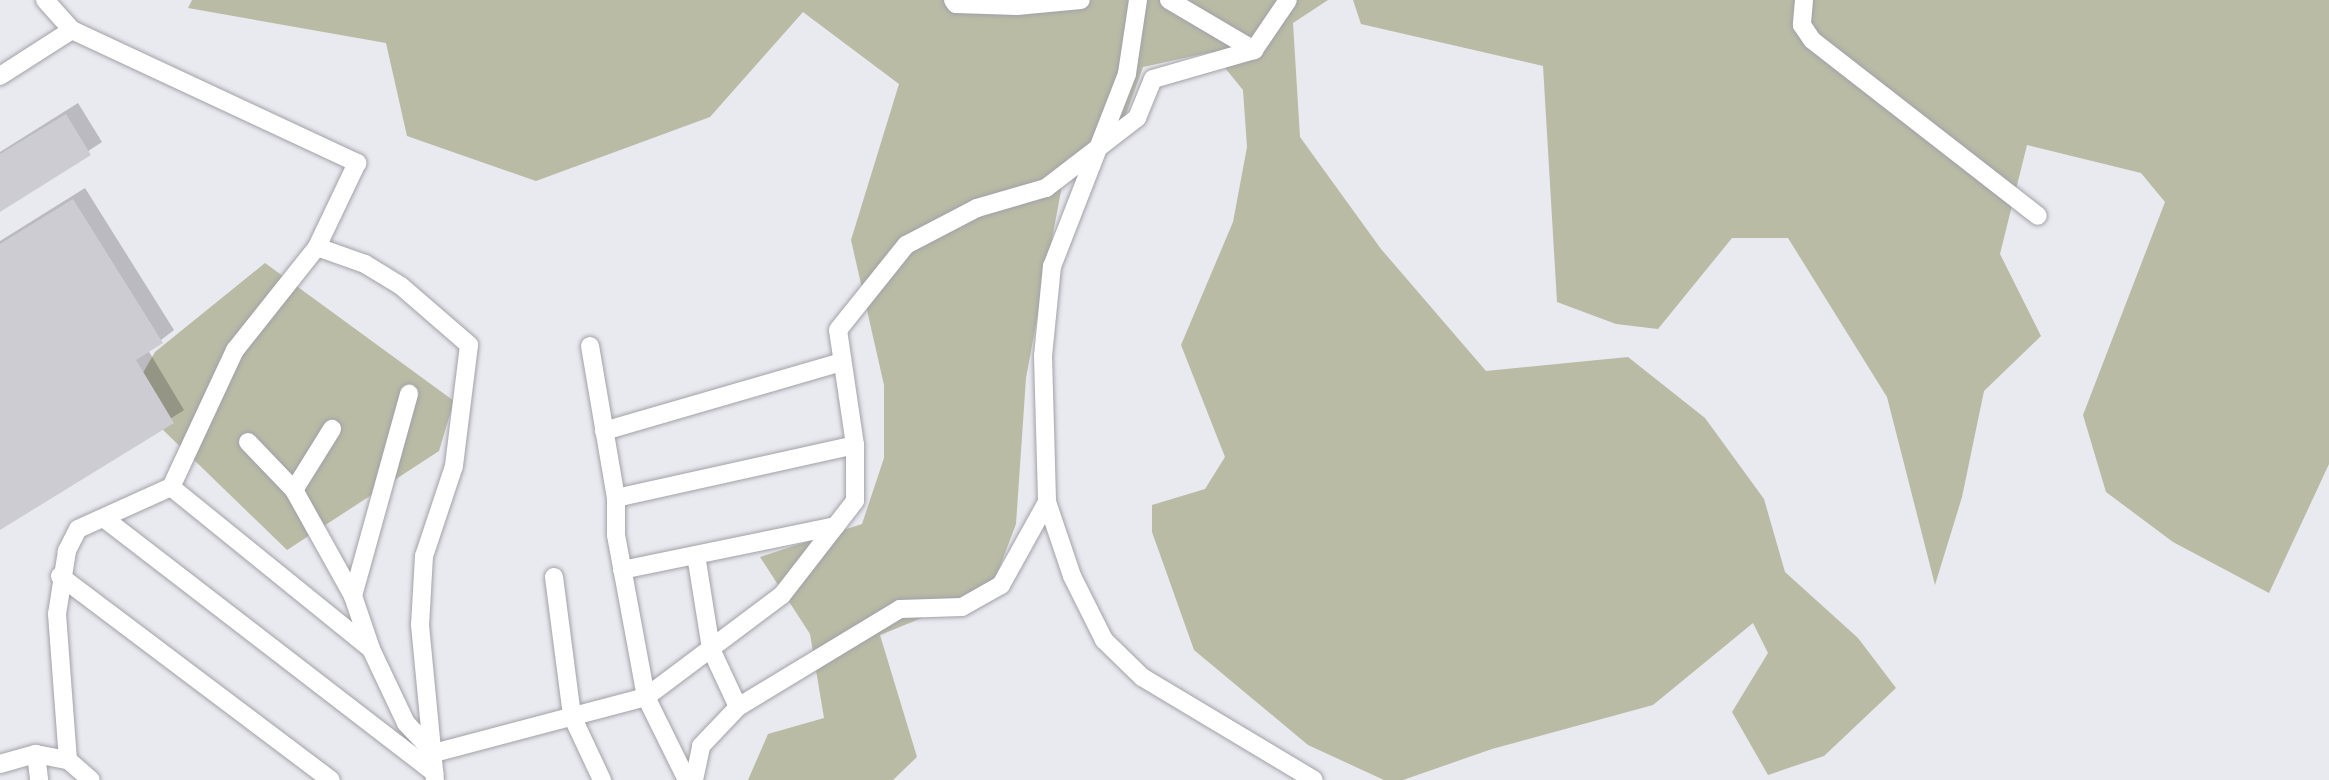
<!DOCTYPE html>
<html>
<head>
<meta charset="utf-8">
<style>
	body { margin:0 }
	#map { position:relative; width:2329px; height:780px; overflow:hidden; background:#e9e9f0; font-family:"Fira Sans Condensed",sans-serif }
	div>[style] { position:absolute }
	[style*='--x'] { left:calc(var(--x)*1px); top:calc(var(--y)*1px); width:calc(var(--w)*1px); rotate:calc(var(--a)*1deg) }
	.green>* { inset:0; background:#b9bba5 }
	.shadow>* { inset:0; background:#0003 }
	.building>* { inset:0; background:#cdccd3 }
	.roads { filter:drop-shadow(0 0 2px #a1a1a7) drop-shadow(0 0 2px #a1a1a7) }
	.minor>* { height:18px; margin:-9px; padding:0 9px; transform-origin:9px; border-radius:9px; background:#fff }
	span { translate:-50% -50%; white-space:nowrap; text-align:center; line-height:1.15; -webkit-text-stroke:7px #f7f6fd; paint-order:stroke }
</style>
</head>
<body>
<div id="map">
	<div class="green">
		<i style="clip-path:polygon(192px 0,1328px 0,1293px 23px,1300px 137px,1381px 249px,1486px 371px,1628px 357px,1705px 418px,1764px 499px,1785px 572px,1858px 638px,1896px 688px,1824px 756px,1768px 775px,1732px 712px,1768px 653px,1753px 623px,1653px 705px,1492px 749px,1403px 780px,1384px 780px,1308px 745px,1194px 650px,1152px 532px,1152px 505px,1205px 489px,1225px 457px,1181px 345px,1233px 222px,1247px 147px,1243px 90px,1212px 52px,1143px 67px,1120px 131px,1067px 159px,1026px 378px,1016px 524px,991px 590px,880px 635px,917px 757px,893px 780px,748px 780px,768px 734px,824px 718px,810px 634px,760px 557px,862px 524px,884px 458px,884px 385px,851px 240px,899px 84px,803px 12px,710px 117px,536px 181px,407px 136px,386px 43px,188px 8px)"></i>
		<i style="clip-path:polygon(1353px 0,2329px 0,2329px 464px,2269px 593px,2173px 542px,2106px 492px,2083px 415px,2165px 202px,2141px 173px,2027px 145px,2000px 254px,2041px 336px,1984px 391px,1962px 497px,1935px 585px,1887px 397px,1788px 238px,1732px 238px,1658px 329px,1616px 324px,1557px 302px,1543px 66px,1361px 24px)"></i>
		<i style="clip-path:polygon(265px 263px,454px 401px,439px 451px,287px 550px,129px 397px,155px 352px)"></i>
	</div>
	<div class="shadow">
		<i style="clip-path:polygon(78px 103px,102px 142px,0 209px,0 152px)"></i>
		<i style="clip-path:polygon(85px 188px,174px 330px,148px 350px,184px 410px,0 528px,0 241px)"></i>
	</div>
	<div class="building">
		<i style="clip-path:polygon(66px 114px,91px 155px,0 212px,0 154px)"></i>
		<i style="clip-path:polygon(73px 199px,163px 343px,136px 360px,174px 423px,0 530px,0 244px)"></i>
	</div>
	<div class="roads">
		<div class="minor">
			<i style="--x:45;--y:0;--w:40;--a:48"></i>
			<i style="--x:72;--y:30;--w:315;--a:25"></i>
			<i style="--x:357;--y:163;--w:93;--a:115.5"></i>
			<i style="--x:317;--y:247;--w:132;--a:128.5"></i>
			<i style="--x:235;--y:350;--w:151;--a:115"></i>
			<i style="--x:171;--y:487;--w:102;--a:155.7"></i>
			<i style="--x:78;--y:529;--w:25;--a:117"></i>
			<i style="--x:67;--y:551;--w:64;--a:99"></i>
			<i style="--x:57;--y:614;--w:146;--a:85.7"></i>
			<i style="--x:953;--y:0;--w:5;--a:53"></i>
			<i style="--x:956;--y:4;--w:61;--a:1.9"></i>
			<i style="--x:1017;--y:6;--w:64;--a:-5.4"></i>
			<i style="--x:1138;--y:0;--w:75;--a:98.5"></i>
			<i style="--x:1127;--y:74;--w:206;--a:111.3"></i>
			<i style="--x:1052;--y:266;--w:90;--a:95.7"></i>
			<i style="--x:1043;--y:356;--w:146;--a:88.4"></i>
			<i style="--x:1047;--y:502;--w:78;--a:71.3"></i>
			<i style="--x:1072;--y:576;--w:72;--a:63.4"></i>
			<i style="--x:1104;--y:640;--w:53;--a:44.2"></i>
			<i style="--x:1142;--y:677;--w:200;--a:30.9"></i>
			<i style="--x:1169;--y:0;--w:99;--a:30.5"></i>
			<i style="--x:1254;--y:50;--w:60;--a:-55.8"></i>
			<i style="--x:1804;--y:0;--w:25;--a:95"></i>
			<i style="--x:1802;--y:25;--w:18;--a:56"></i>
			<i style="--x:1812;--y:40;--w:286;--a:37.9"></i>
			<i style="--x:0;--y:76;--w:85;--a:-32.6"></i>
			<i style="--x:317;--y:247;--w:51;--a:19.5"></i>
			<i style="--x:365;--y:264;--w:42;--a:31.4"></i>
			<i style="--x:401;--y:286;--w:90;--a:40.9"></i>
			<i style="--x:469;--y:345;--w:122;--a:97.1"></i>
			<i style="--x:454;--y:466;--w:95;--a:108.4"></i>
			<i style="--x:424;--y:556;--w:69;--a:93.3"></i>
			<i style="--x:420;--y:625;--w:156;--a:84.5"></i>
			<i style="--x:590;--y:346;--w:154;--a:80.3"></i>
			<i style="--x:616;--y:498;--w:37;--a:90"></i>
			<i style="--x:616;--y:535;--w:165;--a:79.5"></i>
			<i style="--x:646;--y:697;--w:93;--a:63.7"></i>
			<i style="--x:604;--y:431;--w:247;--a:-16.2"></i>
			<i style="--x:248;--y:442;--w:66;--a:46.2"></i>
			<i style="--x:294;--y:490;--w:121;--a:60.9"></i>
			<i style="--x:353;--y:596;--w:56;--a:71.2"></i>
			<i style="--x:171;--y:487;--w:257;--a:39"></i>
			<i style="--x:371;--y:649;--w:82;--a:64.7"></i>
			<i style="--x:406;--y:723;--w:41;--a:47"></i>
			<i style="--x:434;--y:753;--w:219;--a:-14.8"></i>
			<i style="--x:646;--y:697;--w:170;--a:-36.9"></i>
			<i style="--x:782;--y:595;--w:119;--a:-52.2"></i>
			<i style="--x:855;--y:501;--w:56;--a:-90"></i>
			<i style="--x:855;--y:445;--w:116;--a:-98.4"></i>
			<i style="--x:838;--y:330;--w:109;--a:-51.3"></i>
			<i style="--x:906;--y:245;--w:80;--a:-27.5"></i>
			<i style="--x:977;--y:208;--w:72;--a:-16.2"></i>
			<i style="--x:1046;--y:188;--w:115;--a:-37.6"></i>
			<i style="--x:1137;--y:118;--w:42;--a:-67.7"></i>
			<i style="--x:1153;--y:79;--w:105;--a:-16"></i>
			<i style="--x:294;--y:490;--w:72;--a:-58.1"></i>
			<i style="--x:616;--y:498;--w:245;--a:-12.5"></i>
			<i style="--x:105;--y:519;--w:416;--a:37.6"></i>
			<i style="--x:696;--y:555;--w:95;--a:80.9"></i>
			<i style="--x:711;--y:649;--w:64;--a:65"></i>
			<i style="--x:622;--y:570;--w:218;--a:-11.6"></i>
			<i style="--x:60;--y:576;--w:339;--a:37"></i>
			<i style="--x:554;--y:577;--w:140;--a:82.6"></i>
			<i style="--x:572;--y:716;--w:71;--a:64.9"></i>
			<i style="--x:353;--y:596;--w:210;--a:-74.5"></i>
			<i style="--x:36;--y:754;--w:26;--a:83"></i>
			<i style="--x:0;--y:764;--w:37;--a:-16"></i>
			<i style="--x:36;--y:754;--w:33;--a:11"></i>
			<i style="--x:68;--y:760;--w:30;--a:41"></i>
			<i style="--x:694;--y:780;--w:35;--a:-78"></i>
			<i style="--x:701;--y:746;--w:54;--a:-46.5"></i>
			<i style="--x:738;--y:707;--w:189;--a:-31.2"></i>
			<i style="--x:900;--y:609;--w:62;--a:-1.8"></i>
			<i style="--x:962;--y:607;--w:45;--a:-29.4"></i>
			<i style="--x:1001;--y:585;--w:95;--a:-61"></i>
		</div>
	</div>
</div>
</body>
</html>
